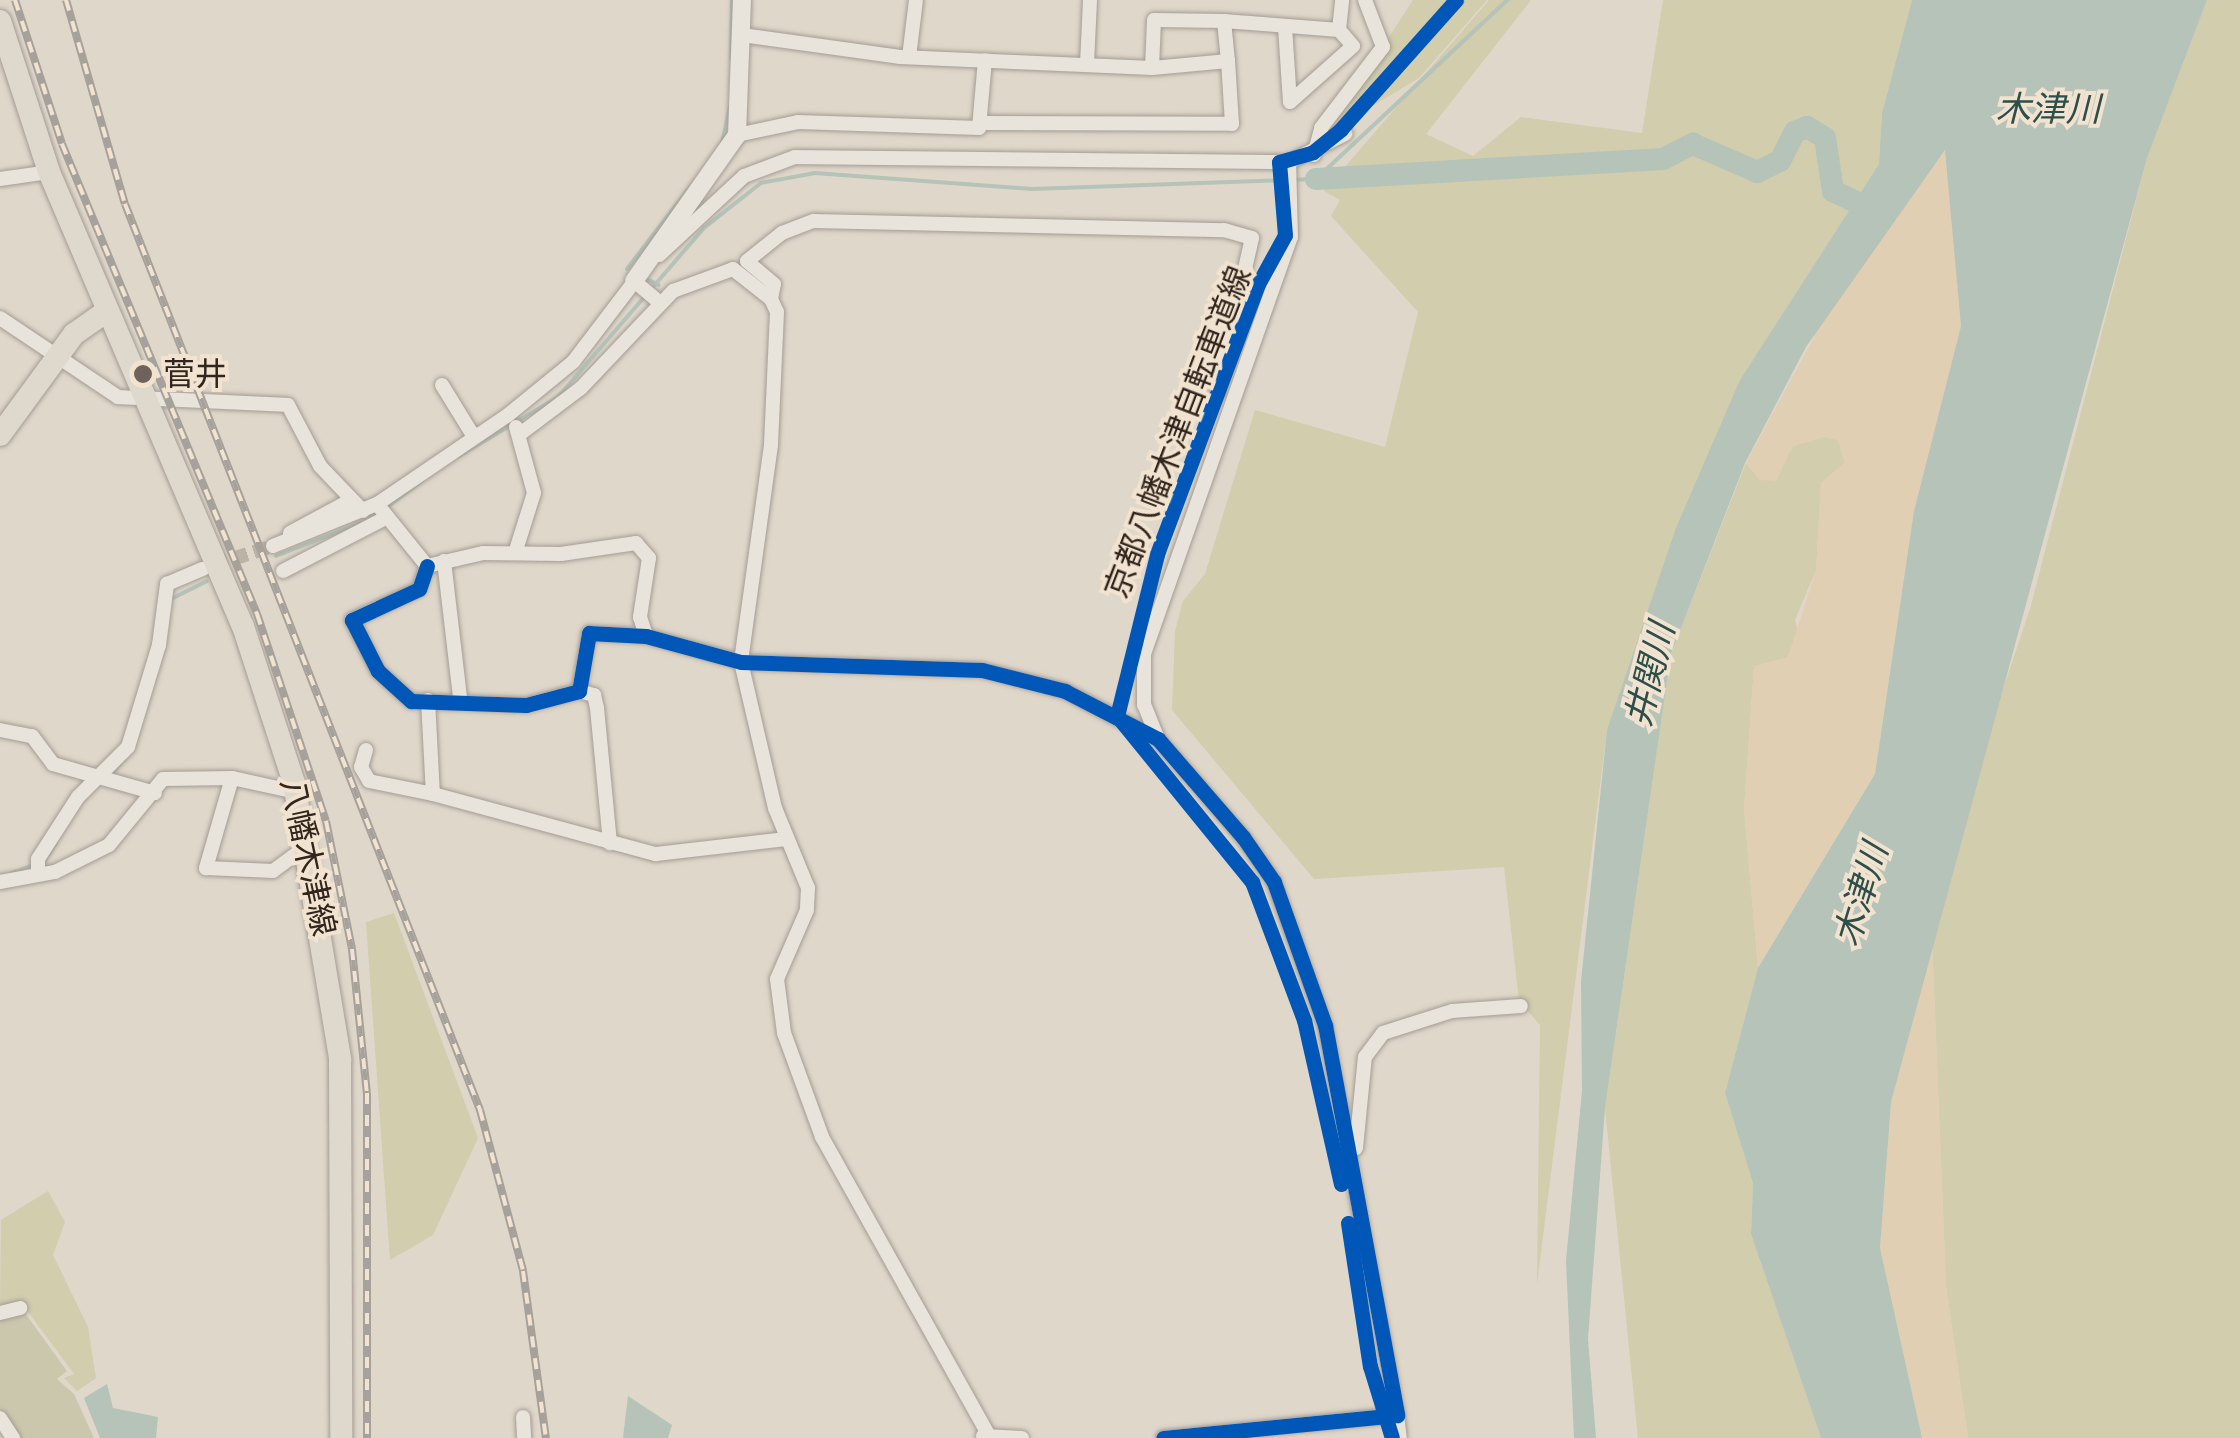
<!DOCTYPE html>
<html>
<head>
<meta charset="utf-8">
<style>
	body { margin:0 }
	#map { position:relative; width:2240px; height:1438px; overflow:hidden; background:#dfd7ca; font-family:"Crimson Pro","Noto Sans JP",serif }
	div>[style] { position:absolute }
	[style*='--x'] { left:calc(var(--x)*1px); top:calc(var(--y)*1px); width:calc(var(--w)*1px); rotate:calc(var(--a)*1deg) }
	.green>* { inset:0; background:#d1cdad }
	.sand>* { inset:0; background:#e1cfb3 }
	.cemetery>* { inset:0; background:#cbc7ad }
	.water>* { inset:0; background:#b5c3b8 }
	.stream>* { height:4px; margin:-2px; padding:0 2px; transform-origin:2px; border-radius:2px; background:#b5c3b8 }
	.river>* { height:22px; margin:-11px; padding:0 11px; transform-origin:11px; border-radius:11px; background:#b5c3b8 }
	.minor-tunnel>* { height:14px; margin-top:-7px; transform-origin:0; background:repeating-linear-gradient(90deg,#bcb3a7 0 14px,transparent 0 21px) }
	.roads { filter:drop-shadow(0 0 2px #a49c94) drop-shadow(0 0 2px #a49c94) }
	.minor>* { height:14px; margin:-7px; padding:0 7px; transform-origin:7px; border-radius:7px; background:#e8e3db }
	.tertiary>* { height:18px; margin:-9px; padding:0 9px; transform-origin:9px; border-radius:9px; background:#e8e3db }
	.primary>* { height:22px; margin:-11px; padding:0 11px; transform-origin:11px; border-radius:11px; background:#dfd8cd }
	.rail>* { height:8px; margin-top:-4px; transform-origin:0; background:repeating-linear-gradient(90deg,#f1e3d0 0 11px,#a7a19b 0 22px); box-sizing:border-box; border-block:2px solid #a7a19b }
	.cycleway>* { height:15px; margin:-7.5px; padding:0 7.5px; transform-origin:7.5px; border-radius:7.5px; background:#0057b8 }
	.dots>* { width:28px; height:28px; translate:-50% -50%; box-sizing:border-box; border:5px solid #f1e3d0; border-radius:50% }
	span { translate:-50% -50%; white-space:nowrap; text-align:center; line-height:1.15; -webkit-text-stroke:8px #f1e3d0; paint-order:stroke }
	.poi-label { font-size:32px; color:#31251d }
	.left { translate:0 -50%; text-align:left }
	.street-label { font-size:32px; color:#31251d }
	.water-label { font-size:35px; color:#2e4f49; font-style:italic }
</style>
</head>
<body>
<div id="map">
	<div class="green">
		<i style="clip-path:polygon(1413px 0,1487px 0,1419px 78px,1326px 134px)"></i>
		<i style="clip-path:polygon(1489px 0,1531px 0,1426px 134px,1473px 156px,1521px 117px,1642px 133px,1663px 0,1912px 0,1882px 113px,1879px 164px,1740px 380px,1607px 730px,1537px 1284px,1540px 1025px,1519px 1001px,1504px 867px,1314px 879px,1172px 710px,1175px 631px,1183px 601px,1205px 574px,1255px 410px,1385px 447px,1418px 312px,1331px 216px,1340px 200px,1324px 191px)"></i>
		<i style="clip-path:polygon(2207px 0,2240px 0,2240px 1438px,1968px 1438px,1946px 1286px,1932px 939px,1972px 781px,2030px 609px,2147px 158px)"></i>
		<i style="clip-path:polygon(1824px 437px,1838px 440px,1845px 463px,1821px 483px,1816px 570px,1795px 620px,1798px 632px,1787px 658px,1754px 667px,1744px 809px,1758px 968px,1725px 1093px,1753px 1183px,1751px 1234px,1821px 1438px,1638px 1438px,1605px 1108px,1671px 654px,1746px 463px,1760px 480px,1793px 446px)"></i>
		<i style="clip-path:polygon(394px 913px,478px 1138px,433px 1235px,390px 1260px,366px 922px)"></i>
		<i style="clip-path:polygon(48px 1191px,65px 1222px,53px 1255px,88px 1327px,96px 1378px,77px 1391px,64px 1378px,74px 1374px,26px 1309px,0 1309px,1px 1220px)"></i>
	</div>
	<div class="sand">
		<i style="clip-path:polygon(1946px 149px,1961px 326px,1914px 511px,1875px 774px,1758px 968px,1744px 809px,1754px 666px,1788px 657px,1816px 570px,1821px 483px,1845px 462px,1838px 440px,1824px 437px,1793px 446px,1776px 481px,1760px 480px,1746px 463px,1839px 291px)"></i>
		<i style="clip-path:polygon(1932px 939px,1946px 1286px,1968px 1438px,1922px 1438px,1880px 1248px,1891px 1102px)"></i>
	</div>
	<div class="cemetery">
		<i style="clip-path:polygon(22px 1309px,67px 1371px,57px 1379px,74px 1394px,94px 1438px,19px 1438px,0 1409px,0 1315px)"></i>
	</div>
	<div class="water">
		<i style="clip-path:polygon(1912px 0,2207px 0,2147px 158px,1891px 1102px,1880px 1248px,1922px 1438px,1821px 1438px,1751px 1234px,1753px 1183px,1725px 1093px,1758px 968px,1875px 774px,1914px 511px,1961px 326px,1945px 150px,1806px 347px,1745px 463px,1671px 654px,1605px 1108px,1588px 1339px,1596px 1438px,1574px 1438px,1566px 1261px,1582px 1091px,1581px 981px,1607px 730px,1676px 528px,1740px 380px,1879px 164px,1882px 113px)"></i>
		<i style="clip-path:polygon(107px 1384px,113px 1408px,158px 1417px,156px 1438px,100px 1438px,84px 1398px)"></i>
		<i style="clip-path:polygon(628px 1396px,672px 1425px,668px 1438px,623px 1438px)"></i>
	</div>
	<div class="stream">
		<i style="--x:731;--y:59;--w:59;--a:-89"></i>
		<i style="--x:722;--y:143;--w:35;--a:-78"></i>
		<i style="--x:627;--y:269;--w:103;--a:-52.5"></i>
		<i style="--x:647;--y:279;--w:13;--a:27"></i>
		<i style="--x:459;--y:456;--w:115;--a:-30.8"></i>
		<i style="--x:558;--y:397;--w:223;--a:-49.2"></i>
		<i style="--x:704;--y:228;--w:73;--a:-38.3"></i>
		<i style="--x:761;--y:183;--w:55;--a:-10.5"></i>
		<i style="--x:815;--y:173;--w:218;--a:4.2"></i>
		<i style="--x:1032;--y:189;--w:284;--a:-2"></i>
		<i style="--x:1316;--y:179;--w:262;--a:-43.1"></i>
		<i style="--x:386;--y:508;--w:45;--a:-36.9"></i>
		<i style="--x:276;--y:556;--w:91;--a:-21.2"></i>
		<i style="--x:171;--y:599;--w:40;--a:-26.6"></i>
		<i style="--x:111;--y:775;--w:21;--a:-51"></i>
		<i style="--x:42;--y:864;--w:25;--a:-56"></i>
		<i style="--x:4;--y:876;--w:30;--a:-21"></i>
	</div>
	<div class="river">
		<i style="--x:1316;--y:179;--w:348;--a:-3.3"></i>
		<i style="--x:1663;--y:159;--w:34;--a:-27"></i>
		<i style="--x:1693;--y:144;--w:70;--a:23.6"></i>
		<i style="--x:1757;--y:172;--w:25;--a:-26"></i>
		<i style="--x:1780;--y:161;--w:33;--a:-63"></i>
		<i style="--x:1795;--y:132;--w:13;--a:-23"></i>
		<i style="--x:1807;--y:127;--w:21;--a:31"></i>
		<i style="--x:1825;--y:138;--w:54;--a:81.4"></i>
		<i style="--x:1833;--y:191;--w:44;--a:25.4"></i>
	</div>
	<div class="minor-tunnel">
		<i style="--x:214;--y:565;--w:62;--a:-17.9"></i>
	</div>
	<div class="roads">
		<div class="minor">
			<i style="--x:1285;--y:27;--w:75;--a:86.2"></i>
			<i style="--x:1290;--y:102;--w:84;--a:-41.6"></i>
			<i style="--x:1353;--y:46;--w:21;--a:-131"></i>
			<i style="--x:1339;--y:30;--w:30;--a:-84"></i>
			<i style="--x:742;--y:35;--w:160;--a:7.9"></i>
			<i style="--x:900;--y:57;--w:252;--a:2.5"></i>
			<i style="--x:1152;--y:68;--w:48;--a:-87.6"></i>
			<i style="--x:1154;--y:20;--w:70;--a:0.8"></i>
			<i style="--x:909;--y:57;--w:57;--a:-83"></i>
			<i style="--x:1228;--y:61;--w:40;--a:-95.7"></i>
			<i style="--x:1224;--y:21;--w:115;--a:4.5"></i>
			<i style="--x:1087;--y:64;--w:64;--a:-87.3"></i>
			<i style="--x:983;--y:123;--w:249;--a:0.2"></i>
			<i style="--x:1232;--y:124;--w:63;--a:-93.6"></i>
			<i style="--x:1228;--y:61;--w:76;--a:174.7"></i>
			<i style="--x:737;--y:135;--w:62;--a:-12"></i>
			<i style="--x:798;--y:122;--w:181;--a:1.9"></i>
			<i style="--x:979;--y:128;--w:68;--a:-85"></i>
			<i style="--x:1314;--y:155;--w:28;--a:-75"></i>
			<i style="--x:1321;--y:128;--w:102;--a:-52.6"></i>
			<i style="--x:1383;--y:47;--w:50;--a:-111"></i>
			<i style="--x:0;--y:179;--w:49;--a:-8.1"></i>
			<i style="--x:659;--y:255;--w:116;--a:-42.9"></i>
			<i style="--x:744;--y:176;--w:54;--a:-20.4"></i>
			<i style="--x:795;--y:157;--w:494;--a:0.6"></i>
			<i style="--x:1289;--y:162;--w:63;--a:-26.6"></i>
			<i style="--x:634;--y:281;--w:31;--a:40"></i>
			<i style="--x:771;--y:299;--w:15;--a:-79"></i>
			<i style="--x:774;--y:284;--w:35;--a:-140"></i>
			<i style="--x:747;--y:261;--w:45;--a:-38.7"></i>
			<i style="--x:782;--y:233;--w:34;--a:-21"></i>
			<i style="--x:814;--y:221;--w:410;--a:1.3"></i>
			<i style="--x:1224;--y:230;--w:29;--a:16"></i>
			<i style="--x:1252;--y:238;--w:158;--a:102.8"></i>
			<i style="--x:0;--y:318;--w:142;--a:33.8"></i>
			<i style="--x:118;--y:397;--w:170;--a:2.7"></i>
			<i style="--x:288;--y:405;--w:69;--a:62.3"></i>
			<i style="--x:320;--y:466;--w:62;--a:46.3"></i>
			<i style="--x:442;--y:385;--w:61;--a:58.4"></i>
			<i style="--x:516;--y:427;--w:68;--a:74.7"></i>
			<i style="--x:534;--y:493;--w:60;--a:107.5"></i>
			<i style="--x:520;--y:434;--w:76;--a:-37"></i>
			<i style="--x:581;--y:388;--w:134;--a:-46.5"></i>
			<i style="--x:673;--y:291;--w:64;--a:-20.1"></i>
			<i style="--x:733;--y:269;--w:48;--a:38.3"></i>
			<i style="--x:771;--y:299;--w:14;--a:65"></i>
			<i style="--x:777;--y:312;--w:133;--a:92.6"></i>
			<i style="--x:771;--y:445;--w:219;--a:97.9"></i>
			<i style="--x:741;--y:662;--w:150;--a:76.9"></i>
			<i style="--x:775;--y:808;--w:87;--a:67.6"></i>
			<i style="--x:808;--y:888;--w:22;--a:93"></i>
			<i style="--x:807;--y:910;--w:75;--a:113.5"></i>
			<i style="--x:777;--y:979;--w:54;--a:82.6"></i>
			<i style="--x:784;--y:1033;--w:111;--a:69.9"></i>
			<i style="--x:822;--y:1137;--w:340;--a:60.8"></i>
			<i style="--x:377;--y:504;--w:80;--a:51.1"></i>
			<i style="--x:427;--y:566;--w:57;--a:-13.1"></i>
			<i style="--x:483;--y:553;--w:78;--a:0.7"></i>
			<i style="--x:561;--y:554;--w:76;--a:-8.3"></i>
			<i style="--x:636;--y:543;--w:20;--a:49"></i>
			<i style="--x:649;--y:558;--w:60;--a:98.7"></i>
			<i style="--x:640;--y:617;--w:20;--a:72"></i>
			<i style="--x:290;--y:533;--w:69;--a:-28.4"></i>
			<i style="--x:273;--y:546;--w:112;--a:-22"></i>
			<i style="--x:377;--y:504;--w:158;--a:-34.2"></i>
			<i style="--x:508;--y:415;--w:84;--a:-39.2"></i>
			<i style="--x:573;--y:362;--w:111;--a:-52.7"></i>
			<i style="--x:444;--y:561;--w:138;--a:83.3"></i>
			<i style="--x:427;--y:566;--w:24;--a:109"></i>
			<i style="--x:419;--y:589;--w:74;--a:155.2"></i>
			<i style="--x:352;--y:620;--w:57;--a:63"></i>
			<i style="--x:378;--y:671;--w:45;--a:42.3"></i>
			<i style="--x:411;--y:701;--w:115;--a:2"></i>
			<i style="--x:526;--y:705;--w:55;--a:-14.8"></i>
			<i style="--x:579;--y:691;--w:59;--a:-80.2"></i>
			<i style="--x:589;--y:633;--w:57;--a:3"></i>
			<i style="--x:646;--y:636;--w:98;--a:15.3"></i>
			<i style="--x:741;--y:662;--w:241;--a:1.9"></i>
			<i style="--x:982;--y:670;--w:86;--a:14.2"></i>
			<i style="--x:1065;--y:691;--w:105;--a:27.3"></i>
			<i style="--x:1158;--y:739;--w:130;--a:49.1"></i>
			<i style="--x:1243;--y:837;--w:55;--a:55.4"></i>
			<i style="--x:1274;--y:882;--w:152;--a:70.4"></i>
			<i style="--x:1325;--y:1025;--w:397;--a:79.5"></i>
			<i style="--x:1397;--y:1415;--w:235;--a:174.4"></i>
			<i style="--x:283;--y:571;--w:117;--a:-27.4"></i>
			<i style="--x:579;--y:691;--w:16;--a:15"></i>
			<i style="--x:594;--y:695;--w:13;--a:77"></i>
			<i style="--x:597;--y:708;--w:136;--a:84.5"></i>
			<i style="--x:428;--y:700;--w:94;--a:87"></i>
			<i style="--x:433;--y:794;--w:231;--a:15.1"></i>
			<i style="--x:656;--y:854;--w:131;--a:-6.6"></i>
			<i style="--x:0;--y:730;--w:33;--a:11"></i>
			<i style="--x:32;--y:736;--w:35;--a:53"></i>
			<i style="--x:53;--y:764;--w:106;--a:15.9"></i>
			<i style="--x:1158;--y:739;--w:37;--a:-112"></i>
			<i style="--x:1144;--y:705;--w:51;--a:-90"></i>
			<i style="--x:1144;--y:654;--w:442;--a:-70.6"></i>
			<i style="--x:1291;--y:237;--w:75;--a:-91.5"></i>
			<i style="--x:366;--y:750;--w:18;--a:106"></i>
			<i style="--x:361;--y:767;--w:16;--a:60"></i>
			<i style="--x:369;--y:781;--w:65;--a:11.5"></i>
			<i style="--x:296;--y:792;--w:66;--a:-167.7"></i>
			<i style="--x:232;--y:778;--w:94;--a:106.1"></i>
			<i style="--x:206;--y:868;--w:67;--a:2.6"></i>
			<i style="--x:273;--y:871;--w:44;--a:-36.6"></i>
			<i style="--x:38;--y:872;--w:13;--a:-90"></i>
			<i style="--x:38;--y:859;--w:74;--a:-57.2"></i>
			<i style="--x:78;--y:797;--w:71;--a:-45"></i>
			<i style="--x:128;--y:747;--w:107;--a:-73.1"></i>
			<i style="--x:159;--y:645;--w:62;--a:-82.5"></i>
			<i style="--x:167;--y:584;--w:39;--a:-23"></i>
			<i style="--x:0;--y:882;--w:56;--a:-10.3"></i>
			<i style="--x:55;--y:872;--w:60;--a:-26.6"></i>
			<i style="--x:109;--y:845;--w:85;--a:-50.7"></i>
			<i style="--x:163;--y:779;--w:69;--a:-0.8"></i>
			<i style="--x:1356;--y:1148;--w:91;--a:-84.4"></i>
			<i style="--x:1365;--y:1057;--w:30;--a:-53"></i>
			<i style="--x:1383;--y:1033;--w:72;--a:-17.7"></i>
			<i style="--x:1452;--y:1011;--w:69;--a:-4.1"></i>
			<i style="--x:0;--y:1313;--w:21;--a:-14"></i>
			<i style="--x:1397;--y:1415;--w:23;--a:83"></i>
			<i style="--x:523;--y:1417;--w:21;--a:87"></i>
			<i style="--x:0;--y:1418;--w:24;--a:57"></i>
			<i style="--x:983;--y:1436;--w:39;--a:3"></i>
		</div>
		<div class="tertiary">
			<i style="--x:634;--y:281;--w:179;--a:-54.8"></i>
			<i style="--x:737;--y:135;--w:135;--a:-87.9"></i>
		</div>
		<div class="primary">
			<i style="--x:0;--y:21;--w:159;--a:72"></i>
			<i style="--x:49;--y:172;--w:494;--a:66.9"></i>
			<i style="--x:243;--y:626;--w:165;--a:72"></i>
			<i style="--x:294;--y:783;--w:280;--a:80.5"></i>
			<i style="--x:340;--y:1059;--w:379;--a:89.8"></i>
			<i style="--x:0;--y:435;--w:125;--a:-53.8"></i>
			<i style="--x:74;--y:334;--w:40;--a:-34.9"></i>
		</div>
	</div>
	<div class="rail">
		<i style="--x:15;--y:0;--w:151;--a:71.9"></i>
		<i style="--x:62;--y:144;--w:509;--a:67.47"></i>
		<i style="--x:257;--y:614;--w:218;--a:71.6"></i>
		<i style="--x:326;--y:821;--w:131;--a:78.5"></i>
		<i style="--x:352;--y:949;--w:145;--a:84.1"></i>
		<i style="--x:367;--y:1093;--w:345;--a:90"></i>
		<i style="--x:66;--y:0;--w:212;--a:73.9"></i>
		<i style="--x:125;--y:204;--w:973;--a:68.6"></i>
		<i style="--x:480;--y:1110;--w:167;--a:75"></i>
		<i style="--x:523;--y:1271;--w:169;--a:82.2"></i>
	</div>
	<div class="cycleway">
		<i style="--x:427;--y:566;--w:24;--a:109"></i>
		<i style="--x:419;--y:589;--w:74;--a:155.2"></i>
		<i style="--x:352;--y:620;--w:57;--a:63"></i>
		<i style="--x:378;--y:671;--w:45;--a:42.3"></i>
		<i style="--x:411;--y:701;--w:115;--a:2"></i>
		<i style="--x:526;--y:705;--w:55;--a:-14.8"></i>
		<i style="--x:579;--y:691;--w:59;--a:-80.2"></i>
		<i style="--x:589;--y:633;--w:57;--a:3"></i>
		<i style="--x:646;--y:636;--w:98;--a:15.3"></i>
		<i style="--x:741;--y:662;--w:241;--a:1.9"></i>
		<i style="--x:982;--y:670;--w:86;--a:14.2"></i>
		<i style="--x:1065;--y:691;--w:105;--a:27.3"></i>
		<i style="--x:1158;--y:739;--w:130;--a:49.1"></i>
		<i style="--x:1243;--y:837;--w:55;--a:55.4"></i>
		<i style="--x:1274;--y:882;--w:152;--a:70.4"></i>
		<i style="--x:1325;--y:1025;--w:397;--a:79.5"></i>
		<i style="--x:1397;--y:1415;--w:235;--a:174.4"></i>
		<i style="--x:1341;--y:1184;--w:168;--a:-102.7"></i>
		<i style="--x:1304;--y:1020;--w:147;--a:-110.6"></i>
		<i style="--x:1252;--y:882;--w:214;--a:-129.1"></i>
		<i style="--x:1117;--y:716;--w:167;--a:-76.1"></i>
		<i style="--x:1157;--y:554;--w:286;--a:-69.5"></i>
		<i style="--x:1257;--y:286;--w:58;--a:-61.2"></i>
		<i style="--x:1285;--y:235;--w:73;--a:-94.7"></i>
		<i style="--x:1279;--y:162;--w:35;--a:-16"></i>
		<i style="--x:1313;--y:152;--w:36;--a:-39"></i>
		<i style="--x:1341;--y:129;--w:173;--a:-48.3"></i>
		<i style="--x:1348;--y:1223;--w:145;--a:81.3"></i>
		<i style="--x:1370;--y:1366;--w:75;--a:73"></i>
	</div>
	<div class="dots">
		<i style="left:143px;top:374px;background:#6e635a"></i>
	</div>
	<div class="poi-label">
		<span class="left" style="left:163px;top:374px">菅井</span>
	</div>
	<div class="street-label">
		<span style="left:1178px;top:432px;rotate:-69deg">京都八幡木津自転車道線</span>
		<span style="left:308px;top:857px;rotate:78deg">八幡木津線</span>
	</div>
	<div class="water-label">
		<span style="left:2048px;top:110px">木津川</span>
		<span style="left:1651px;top:675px;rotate:-76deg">井関川</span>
		<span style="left:1862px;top:895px;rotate:-73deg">木津川</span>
	</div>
</div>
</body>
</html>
